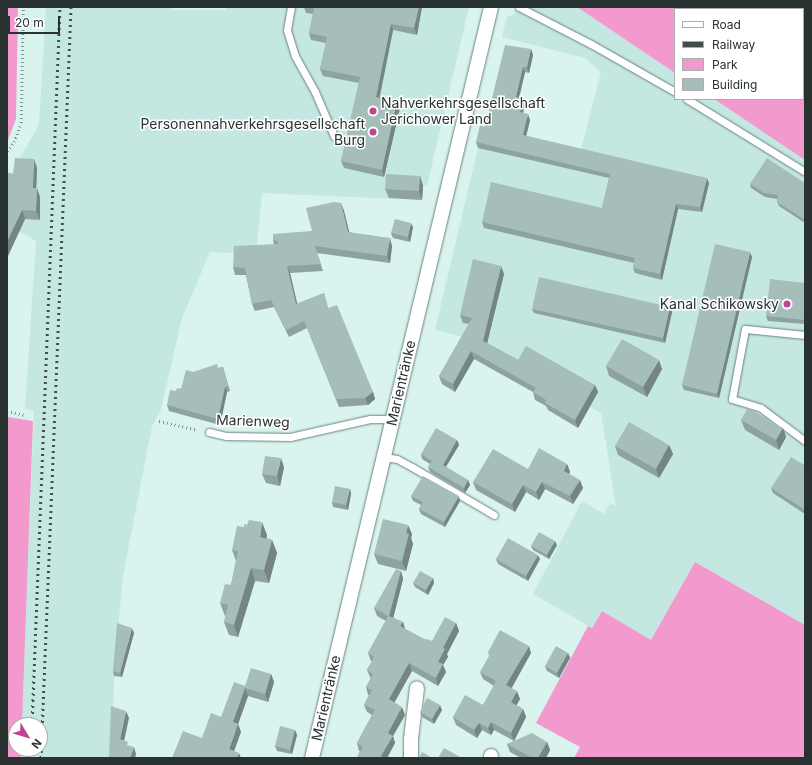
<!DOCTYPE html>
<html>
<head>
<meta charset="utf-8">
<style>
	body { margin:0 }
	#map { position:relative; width:812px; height:765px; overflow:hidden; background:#d9f3ef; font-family:Inter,sans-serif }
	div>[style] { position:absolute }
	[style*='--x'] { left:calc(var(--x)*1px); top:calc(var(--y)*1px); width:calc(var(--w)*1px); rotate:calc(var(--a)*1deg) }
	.built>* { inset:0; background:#c5e7e2 }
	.green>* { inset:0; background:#f29acd }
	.path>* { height:2.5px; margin-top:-1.25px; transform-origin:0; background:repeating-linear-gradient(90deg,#819390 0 1px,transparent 0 4px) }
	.roads { filter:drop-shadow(0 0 1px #6b837f) drop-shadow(0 0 1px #6b837f) }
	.service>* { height:7px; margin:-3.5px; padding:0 3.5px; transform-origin:3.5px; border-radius:3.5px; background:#fff }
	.minor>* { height:14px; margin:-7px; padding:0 7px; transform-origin:7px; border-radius:7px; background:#fff }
	.rail>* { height:3px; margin-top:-1.5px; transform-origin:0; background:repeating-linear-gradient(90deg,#424e4c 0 2px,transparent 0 6px) }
	.wall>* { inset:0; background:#8ea3a0 }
	.shaded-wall>* { inset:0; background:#748582 }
	.building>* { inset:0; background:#a5beba }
	.dots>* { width:11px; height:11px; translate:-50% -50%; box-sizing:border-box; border:2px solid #fff; border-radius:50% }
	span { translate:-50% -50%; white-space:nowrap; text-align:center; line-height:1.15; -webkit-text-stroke:3px #fff; paint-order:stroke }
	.poi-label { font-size:14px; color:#283230 }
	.left { translate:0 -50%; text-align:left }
	.right { translate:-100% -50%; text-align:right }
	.street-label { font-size:14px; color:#283230 }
	.frame { position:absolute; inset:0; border:8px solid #283230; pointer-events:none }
	.legend { position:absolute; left:674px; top:8px; width:130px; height:92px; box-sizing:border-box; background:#fff; border:1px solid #a9adac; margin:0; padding:5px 7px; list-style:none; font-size:12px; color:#283230 }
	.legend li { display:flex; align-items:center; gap:8px; height:20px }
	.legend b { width:20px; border:1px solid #a9adac }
	.north { position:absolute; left:8px; top:717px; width:40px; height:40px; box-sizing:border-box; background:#fff; border:1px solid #a9adac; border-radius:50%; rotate:128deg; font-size:11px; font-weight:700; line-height:16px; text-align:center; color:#283230 }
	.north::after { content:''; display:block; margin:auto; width:14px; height:18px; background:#c04494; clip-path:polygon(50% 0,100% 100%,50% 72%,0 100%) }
	.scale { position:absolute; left:8px; top:16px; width:52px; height:18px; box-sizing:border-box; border:2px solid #283230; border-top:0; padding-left:5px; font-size:12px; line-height:14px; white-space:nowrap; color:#283230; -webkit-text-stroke:3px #fff; paint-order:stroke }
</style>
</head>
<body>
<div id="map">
	<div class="built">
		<i style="clip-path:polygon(46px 7px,172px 7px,172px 10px,226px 10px,226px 7px,469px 7px,427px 186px,423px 186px,422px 200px,262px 193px,256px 254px,210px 252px,182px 318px,161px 409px,152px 426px,123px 576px,115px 662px,111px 758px,21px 758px,21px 749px,40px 749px,40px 725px,22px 725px,34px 411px,25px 409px,36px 241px,12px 227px,7px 182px,39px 124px)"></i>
		<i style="clip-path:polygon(516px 7px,577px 7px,675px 73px,675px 99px,714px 99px,805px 160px,805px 625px,695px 562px,651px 640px,602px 611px,592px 628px,533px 594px,582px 501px,604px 514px,610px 503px,616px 506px,601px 413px,468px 338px,435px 330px,482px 131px,580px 153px,601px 72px,585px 58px,502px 37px,507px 17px,514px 14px)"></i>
	</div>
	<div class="green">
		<i style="clip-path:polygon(7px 7px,18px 7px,16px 119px,7px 143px)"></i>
		<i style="clip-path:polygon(577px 7px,799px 7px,802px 9px,675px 9px,675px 73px)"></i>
		<i style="clip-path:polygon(803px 10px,805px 11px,805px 160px,714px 99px,803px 99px)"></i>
		<i style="clip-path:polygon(7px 417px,33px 421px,22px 725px,16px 725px,16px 749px,21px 749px,21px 758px,7px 758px)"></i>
		<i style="clip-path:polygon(695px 562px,805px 625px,805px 758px,574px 758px,580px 747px,536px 723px,588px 626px,592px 628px,602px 611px,651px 640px)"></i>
	</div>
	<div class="path">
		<i style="--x:7;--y:151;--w:11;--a:-52"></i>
		<i style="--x:14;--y:142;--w:20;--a:-70"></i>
		<i style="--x:21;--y:123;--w:116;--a:-89"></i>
		<i style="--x:7;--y:411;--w:18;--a:13"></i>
		<i style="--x:159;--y:421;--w:39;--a:13"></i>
	</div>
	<div class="roads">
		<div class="service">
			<i style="--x:291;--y:7;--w:23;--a:100"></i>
			<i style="--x:287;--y:30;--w:27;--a:73"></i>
			<i style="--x:295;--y:56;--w:41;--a:60.9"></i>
			<i style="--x:315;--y:92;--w:48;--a:66.6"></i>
			<i style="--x:519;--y:7;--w:81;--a:27.2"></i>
			<i style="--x:591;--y:44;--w:97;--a:29.7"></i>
			<i style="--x:687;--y:99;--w:139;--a:31.7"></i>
			<i style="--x:805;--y:335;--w:60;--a:-174.3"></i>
			<i style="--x:745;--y:329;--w:71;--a:100.5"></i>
			<i style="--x:732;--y:399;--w:30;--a:17"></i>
			<i style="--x:761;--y:408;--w:55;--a:36.9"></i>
			<i style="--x:209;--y:432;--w:17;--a:13"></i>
			<i style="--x:226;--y:436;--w:64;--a:0.9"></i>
			<i style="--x:290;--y:437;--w:82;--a:-12.7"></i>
			<i style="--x:370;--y:419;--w:23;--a:0"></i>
			<i style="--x:384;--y:457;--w:13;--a:9"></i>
			<i style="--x:397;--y:459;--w:17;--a:28"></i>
			<i style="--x:412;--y:467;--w:95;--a:30.3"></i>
		</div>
		<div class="minor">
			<i style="--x:312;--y:758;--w:772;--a:-76.59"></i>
			<i style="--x:411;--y:758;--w:19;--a:-90"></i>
			<i style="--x:411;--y:739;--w:51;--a:-83.3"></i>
			<i style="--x:491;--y:758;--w:2;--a:-90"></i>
		</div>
	</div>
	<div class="rail">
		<i style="--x:32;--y:725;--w:719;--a:-87.77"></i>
		<i style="--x:30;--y:758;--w:9;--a:-84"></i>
		<i style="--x:41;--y:758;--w:752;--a:-87.71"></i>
	</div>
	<div class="wall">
		<i style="clip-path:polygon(304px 7px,422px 7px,417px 35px,393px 30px,380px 97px,400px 108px,384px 177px,344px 168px,341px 161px,359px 83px,323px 76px,320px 69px,326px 43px,311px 40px,309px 33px,313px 14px,306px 13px)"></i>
		<i style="clip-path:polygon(531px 49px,533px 55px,529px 73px,525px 72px,519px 98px,525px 104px,523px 113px,530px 120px,526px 136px,709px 183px,702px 212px,678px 209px,662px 280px,635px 273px,633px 268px,634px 263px,484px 228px,482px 222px,602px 208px,609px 178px,478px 148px,476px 142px)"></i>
		<i style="clip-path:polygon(37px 168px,36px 188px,40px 197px,40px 220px,25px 219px,7px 258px,7px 173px,13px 174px)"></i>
		<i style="clip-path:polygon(420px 176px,423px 186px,422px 200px,389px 198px,385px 189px)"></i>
		<i style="clip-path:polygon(805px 183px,805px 223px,779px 206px,777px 202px,777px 199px,765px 197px,751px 188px,750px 184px)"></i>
		<i style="clip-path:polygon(341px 203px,344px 211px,349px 232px,392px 246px,390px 263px,317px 253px,323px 271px,290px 273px,297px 304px,324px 293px,328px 308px,373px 392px,375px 399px,368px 405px,339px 407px,307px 328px,289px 337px,274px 307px,255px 311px,252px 304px,246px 275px,235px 275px,233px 267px,274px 245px,273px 240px,312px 231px)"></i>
		<i style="clip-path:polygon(413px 227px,410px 242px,393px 238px,391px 233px)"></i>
		<i style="clip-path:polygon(752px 257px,719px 398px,684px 390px,682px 385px)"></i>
		<i style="clip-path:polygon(504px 274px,487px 343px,518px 360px,595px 385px,598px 392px,578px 428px,548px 410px,546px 406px,535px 400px,533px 392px,474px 359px,455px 392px,442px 384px,439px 376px,469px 324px,463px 323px,460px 315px)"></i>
		<i style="clip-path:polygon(805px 283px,805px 324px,768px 321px,766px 316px)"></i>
		<i style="clip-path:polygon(670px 307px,672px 312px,665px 343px,534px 313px,532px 309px)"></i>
		<i style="clip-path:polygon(606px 366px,662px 369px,647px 397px,609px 376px)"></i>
		<i style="clip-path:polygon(223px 367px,230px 391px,227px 392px,220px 425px,169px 411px,167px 405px,176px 391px,218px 368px)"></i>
		<i style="clip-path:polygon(741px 420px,783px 428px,786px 437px,779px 450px,745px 430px)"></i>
		<i style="clip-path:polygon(457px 440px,459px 445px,446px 467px,468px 480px,470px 485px,465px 493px,430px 472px,428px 467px,430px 464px,422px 459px,421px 454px)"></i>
		<i style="clip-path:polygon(669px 445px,673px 454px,659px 478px,618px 455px,615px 446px)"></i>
		<i style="clip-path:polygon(567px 464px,570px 472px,569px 474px,583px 488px,573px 504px,545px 489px,539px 500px,526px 492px,515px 512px,476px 490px,473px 482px,528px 469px)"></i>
		<i style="clip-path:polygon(805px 464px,805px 514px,773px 493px,771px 488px,804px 465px)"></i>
		<i style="clip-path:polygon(284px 467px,280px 486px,266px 483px,262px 474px)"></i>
		<i style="clip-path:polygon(350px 489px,351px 494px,348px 510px,333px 507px,332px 502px)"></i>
		<i style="clip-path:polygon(411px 496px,460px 501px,445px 527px,421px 514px,419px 509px,421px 505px,413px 501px)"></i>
		<i style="clip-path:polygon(412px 534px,411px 538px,413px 544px,406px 571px,378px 564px,374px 554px)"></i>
		<i style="clip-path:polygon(267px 535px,266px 538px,272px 540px,277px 553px,269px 583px,255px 581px,238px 637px,229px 635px,224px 622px,226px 616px,225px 616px,220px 603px,231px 585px,236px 561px,232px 550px)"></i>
		<i style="clip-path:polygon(557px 545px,549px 559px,533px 550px,531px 546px)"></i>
		<i style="clip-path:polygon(496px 559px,540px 559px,528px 581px,498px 564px)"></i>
		<i style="clip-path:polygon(401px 571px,403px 579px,393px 618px,403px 622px,405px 629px,426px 640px,432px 641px,456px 623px,459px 631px,447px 654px,448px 657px,443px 665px,446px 672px,438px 686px,412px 671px,394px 702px,405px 715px,393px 736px,395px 743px,387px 758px,357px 758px,360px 751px,359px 751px,357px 743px,372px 715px,367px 712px,364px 705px,369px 695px,368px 695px,366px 687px,371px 678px,370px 677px,367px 670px,372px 661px,371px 661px,368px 653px,386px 621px,377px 616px,374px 608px)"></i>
		<i style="clip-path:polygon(433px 578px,434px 583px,428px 595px,415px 587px,413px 583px)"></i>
		<i style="clip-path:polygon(134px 633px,122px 677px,114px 676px,113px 671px)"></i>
		<i style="clip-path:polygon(531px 653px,511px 688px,520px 699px,516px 705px,523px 709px,526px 717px,514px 741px,547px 742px,550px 750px,546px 758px,521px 758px,510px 752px,507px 744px,514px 741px,494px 730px,491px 735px,482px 730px,477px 738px,456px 725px,453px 717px,483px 705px,494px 686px,483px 679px,480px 672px)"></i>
		<i style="clip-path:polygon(568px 653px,570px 658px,559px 678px,547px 671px,545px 666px)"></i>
		<i style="clip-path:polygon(271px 674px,274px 682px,268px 702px,248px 696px,238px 724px,241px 732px,202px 738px,221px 717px,245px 686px)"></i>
		<i style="clip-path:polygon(442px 710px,434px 724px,422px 717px,420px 712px)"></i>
		<i style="clip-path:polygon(295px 730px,297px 735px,292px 754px,277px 751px,275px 746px)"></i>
	</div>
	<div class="shaded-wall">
		<i style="clip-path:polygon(419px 7px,422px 7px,417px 35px,414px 28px)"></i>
		<i style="clip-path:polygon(391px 24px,393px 30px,378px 103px,376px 97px)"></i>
		<i style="clip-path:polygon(531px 49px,533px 55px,529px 73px,527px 67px)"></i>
		<i style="clip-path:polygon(523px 67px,525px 72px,518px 102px,516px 97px)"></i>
		<i style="clip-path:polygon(523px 99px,525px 104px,522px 117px,520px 112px)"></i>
		<i style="clip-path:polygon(397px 101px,400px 108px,384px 177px,382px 170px)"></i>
		<i style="clip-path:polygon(528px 114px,530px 120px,525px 141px,523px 135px)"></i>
		<i style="clip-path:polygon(34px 159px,37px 168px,36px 196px,33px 188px)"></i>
		<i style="clip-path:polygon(420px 176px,423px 186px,422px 200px,419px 191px)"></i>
		<i style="clip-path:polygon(707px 178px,709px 183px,702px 212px,700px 207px)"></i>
		<i style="clip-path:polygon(37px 188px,40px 197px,40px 220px,36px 211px)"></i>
		<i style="clip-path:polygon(341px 203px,344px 211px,351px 239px,348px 232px)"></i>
		<i style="clip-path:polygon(676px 204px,678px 209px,662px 280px,660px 274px)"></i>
		<i style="clip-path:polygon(22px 210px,25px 219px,7px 258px,7px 242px)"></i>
		<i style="clip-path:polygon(411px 223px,413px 227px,410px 242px,408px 237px)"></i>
		<i style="clip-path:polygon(390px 238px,392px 246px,390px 263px,387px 256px)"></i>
		<i style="clip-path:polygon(750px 252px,752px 257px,719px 398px,717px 394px)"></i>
		<i style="clip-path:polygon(287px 266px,290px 273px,299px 311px,296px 304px)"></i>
		<i style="clip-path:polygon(501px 266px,504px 274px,486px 348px,483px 341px)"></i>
		<i style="clip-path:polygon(670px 307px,672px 312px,665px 343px,663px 338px)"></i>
		<i style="clip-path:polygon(471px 351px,474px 359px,455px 392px,453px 384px)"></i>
		<i style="clip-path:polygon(659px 360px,662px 369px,647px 397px,643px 387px)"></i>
		<i style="clip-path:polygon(595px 385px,598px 392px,578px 428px,575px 420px)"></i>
		<i style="clip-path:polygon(225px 387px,227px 392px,220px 425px,218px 419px)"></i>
		<i style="clip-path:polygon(373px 392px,375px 399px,368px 405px,365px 398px)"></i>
		<i style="clip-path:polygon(783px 428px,786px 437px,779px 450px,776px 440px)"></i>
		<i style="clip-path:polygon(457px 440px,459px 445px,444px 470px,443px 465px)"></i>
		<i style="clip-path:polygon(669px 445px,673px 454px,659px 478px,656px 469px)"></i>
		<i style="clip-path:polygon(281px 458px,284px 467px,280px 486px,277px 476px)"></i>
		<i style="clip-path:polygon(567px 464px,570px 472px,566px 479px,564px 471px)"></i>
		<i style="clip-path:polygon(468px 480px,470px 485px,465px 493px,464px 488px)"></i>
		<i style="clip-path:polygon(580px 480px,583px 488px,573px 504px,570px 496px)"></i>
		<i style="clip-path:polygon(542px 482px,545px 489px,539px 500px,536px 492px)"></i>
		<i style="clip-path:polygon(523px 485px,526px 492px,515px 512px,512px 504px)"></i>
		<i style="clip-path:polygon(350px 489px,351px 494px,348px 510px,346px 505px)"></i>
		<i style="clip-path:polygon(459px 496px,460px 501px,445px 527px,444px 522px)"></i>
		<i style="clip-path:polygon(262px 522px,267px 535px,264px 550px,260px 537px)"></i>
		<i style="clip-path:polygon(408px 525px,412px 534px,411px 538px,413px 544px,406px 571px,402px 561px,406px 533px)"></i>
		<i style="clip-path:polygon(272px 540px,277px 553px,269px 583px,264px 570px)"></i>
		<i style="clip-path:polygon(555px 541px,557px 545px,549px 559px,547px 555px)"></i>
		<i style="clip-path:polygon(538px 555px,540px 559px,528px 581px,526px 576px)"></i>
		<i style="clip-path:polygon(251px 568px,255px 581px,238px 637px,234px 625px)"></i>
		<i style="clip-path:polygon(401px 571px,403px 579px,392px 623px,389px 616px)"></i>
		<i style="clip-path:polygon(433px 578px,434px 583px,428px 595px,426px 590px)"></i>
		<i style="clip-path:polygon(403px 622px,405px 629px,400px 626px)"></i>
		<i style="clip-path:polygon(456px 623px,459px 631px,447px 654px,448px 657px,443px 665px,446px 672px,438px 686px,436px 678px,438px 662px,443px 648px)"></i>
		<i style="clip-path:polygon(132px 628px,134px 633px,122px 677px,120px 673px)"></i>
		<i style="clip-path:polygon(529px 646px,531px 653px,509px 693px,506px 685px)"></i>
		<i style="clip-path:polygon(568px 653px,570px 658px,559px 678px,557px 673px)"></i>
		<i style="clip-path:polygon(409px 663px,412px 671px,392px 707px,389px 699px)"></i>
		<i style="clip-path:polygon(271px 674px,274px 682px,268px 702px,265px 694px)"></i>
		<i style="clip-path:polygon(245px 688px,248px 696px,236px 730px,233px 722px)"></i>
		<i style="clip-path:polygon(517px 691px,520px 699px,514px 710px,511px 702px)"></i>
		<i style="clip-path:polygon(440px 705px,442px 710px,434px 724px,432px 719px)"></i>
		<i style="clip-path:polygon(402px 707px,405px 715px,393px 736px,395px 743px,387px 758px,382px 758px,381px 756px,388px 733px)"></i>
		<i style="clip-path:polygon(523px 709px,526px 717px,514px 741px,511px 733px)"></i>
		<i style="clip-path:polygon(126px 711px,129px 718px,123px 746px,120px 739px)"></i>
		<i style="clip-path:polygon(491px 722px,494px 730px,491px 735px,488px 728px)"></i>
		<i style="clip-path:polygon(479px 723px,482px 730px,477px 738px,474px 730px)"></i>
		<i style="clip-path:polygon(238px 724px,241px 732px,232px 757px,229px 749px)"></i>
		<i style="clip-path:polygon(295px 730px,297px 735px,292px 754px,290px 750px)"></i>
		<i style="clip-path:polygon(547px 742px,550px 750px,546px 758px,538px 758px)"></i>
		<i style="clip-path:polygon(134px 747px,136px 754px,135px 758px,130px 758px)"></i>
		<i style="clip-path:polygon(239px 753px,241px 758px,237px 758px)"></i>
	</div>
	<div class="building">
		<i style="clip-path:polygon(309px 7px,419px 7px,414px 28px,391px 24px,376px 97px,397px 101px,382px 170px,341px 161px,360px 77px,320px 69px,327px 37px,309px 33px,314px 8px)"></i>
		<i style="clip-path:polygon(505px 45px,531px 49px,527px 67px,523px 67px,516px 97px,523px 99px,520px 112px,528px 114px,523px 135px,707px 178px,700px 207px,676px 204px,660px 274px,633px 268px,635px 258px,482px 222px,491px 182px,602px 208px,610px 174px,476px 142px,480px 125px,485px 127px)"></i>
		<i style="clip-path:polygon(15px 158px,34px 159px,33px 188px,37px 188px,36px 211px,22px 210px,7px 242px,7px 173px,13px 174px)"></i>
		<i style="clip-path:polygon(767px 158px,805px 183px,805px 220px,777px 202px,778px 195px,764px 193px,750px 184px)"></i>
		<i style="clip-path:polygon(386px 174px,420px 176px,419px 191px,385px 189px)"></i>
		<i style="clip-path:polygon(334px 202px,341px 203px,348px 232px,390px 238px,387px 256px,315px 246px,321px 264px,287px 266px,296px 304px,324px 293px,328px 308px,337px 305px,373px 392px,365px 398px,336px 399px,304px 321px,286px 330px,271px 300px,252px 304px,245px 268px,233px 267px,234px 246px,278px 244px,278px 241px,273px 240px,273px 234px,312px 231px,306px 208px)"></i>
		<i style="clip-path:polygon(395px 219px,411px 223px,408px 237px,391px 233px)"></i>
		<i style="clip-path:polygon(715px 244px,750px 252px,717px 394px,682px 385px)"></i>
		<i style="clip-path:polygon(473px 259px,501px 266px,483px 341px,518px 360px,526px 346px,595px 385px,575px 420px,545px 403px,546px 400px,533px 392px,536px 388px,471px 351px,453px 384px,439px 376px,472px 318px,460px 315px)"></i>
		<i style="clip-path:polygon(539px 277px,670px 307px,663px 338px,532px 309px)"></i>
		<i style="clip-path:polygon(770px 279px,805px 283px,805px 320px,766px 316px)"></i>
		<i style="clip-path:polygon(622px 339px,659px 360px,643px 387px,606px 366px)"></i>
		<i style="clip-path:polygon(217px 364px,218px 368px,223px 367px,228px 386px,225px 387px,218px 419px,167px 405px,170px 390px,176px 391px,177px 388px,181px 389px,186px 370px,193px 372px)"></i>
		<i style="clip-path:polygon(748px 408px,783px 428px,776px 440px,741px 420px)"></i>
		<i style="clip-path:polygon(629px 422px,669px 445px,656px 469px,615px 446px)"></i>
		<i style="clip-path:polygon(436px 428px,457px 440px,443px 465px,468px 480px,464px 488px,428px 467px,432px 461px,421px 454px)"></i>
		<i style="clip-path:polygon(539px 448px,567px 464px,564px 471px,580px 480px,570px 496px,542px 482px,536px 492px,523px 485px,512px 504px,473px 482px,493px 449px,528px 469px)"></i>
		<i style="clip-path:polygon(265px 456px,281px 458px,277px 476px,262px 474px)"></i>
		<i style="clip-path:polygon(791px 457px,804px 465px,805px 464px,805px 510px,771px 488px)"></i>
		<i style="clip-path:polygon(423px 476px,459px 496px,444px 522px,419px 509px,423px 502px,411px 496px)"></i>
		<i style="clip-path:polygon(335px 486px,350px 489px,346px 505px,332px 502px)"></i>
		<i style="clip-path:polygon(383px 519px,408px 525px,406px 533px,409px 534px,402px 561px,374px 554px)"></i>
		<i style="clip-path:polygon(249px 520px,262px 522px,260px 537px,272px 540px,264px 570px,251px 568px,234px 625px,224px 622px,228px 605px,220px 603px,225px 584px,231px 585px,238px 551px,232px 550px,237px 526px,244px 527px,244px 524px,247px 525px)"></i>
		<i style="clip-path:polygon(539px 532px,555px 541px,547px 555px,531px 546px)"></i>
		<i style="clip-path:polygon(508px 538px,538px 555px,526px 576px,496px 559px)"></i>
		<i style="clip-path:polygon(396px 569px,401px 571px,389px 616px,403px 622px,400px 626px,426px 640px,427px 639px,432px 641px,445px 617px,456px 623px,443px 648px,445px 649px,438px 662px,443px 664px,436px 678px,409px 663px,389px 699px,402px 707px,388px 733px,393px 736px,381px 756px,384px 758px,357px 758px,363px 747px,357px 743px,375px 710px,364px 705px,372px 691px,366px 687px,373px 674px,367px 670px,374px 657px,368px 653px,388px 616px,374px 608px)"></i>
		<i style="clip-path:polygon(420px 571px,433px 578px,426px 590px,413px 583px)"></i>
		<i style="clip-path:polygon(117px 623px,132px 628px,120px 673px,113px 671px)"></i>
		<i style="clip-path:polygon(500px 630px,529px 646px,506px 685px,517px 691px,511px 702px,523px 709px,511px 733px,491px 722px,488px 728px,479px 723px,474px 730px,453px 717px,465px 695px,483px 705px,496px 681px,480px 672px,489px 656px,488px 652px)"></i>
		<i style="clip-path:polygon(556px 646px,568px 653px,557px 673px,545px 666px)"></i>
		<i style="clip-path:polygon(251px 668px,271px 674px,265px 694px,245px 688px,233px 722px,238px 724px,229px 749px,239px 753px,237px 758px,172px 758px,183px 731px,202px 738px,211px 713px,221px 717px,234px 682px,245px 686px)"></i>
		<i style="clip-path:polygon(427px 698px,440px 705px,432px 719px,420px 712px)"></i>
		<i style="clip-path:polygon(111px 706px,126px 711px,120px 739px,128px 742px,127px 745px,134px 747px,130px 758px,109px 758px)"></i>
		<i style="clip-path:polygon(280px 726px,295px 730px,290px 750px,275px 746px)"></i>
		<i style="clip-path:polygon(532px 733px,547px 742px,538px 758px,532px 758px,507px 744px)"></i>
		<i style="clip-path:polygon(444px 748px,462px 758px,438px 758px)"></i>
		<i style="clip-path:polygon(422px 752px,432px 758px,419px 758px)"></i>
	</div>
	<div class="dots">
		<i style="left:373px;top:111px;background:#c04494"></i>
		<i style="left:373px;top:132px;background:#c04494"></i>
		<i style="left:787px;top:304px;background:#c04494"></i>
	</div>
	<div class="poi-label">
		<span class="left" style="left:381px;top:111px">Nahverkehrsgesellschaft<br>Jerichower Land</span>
		<span class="right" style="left:365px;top:132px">Personennahverkehrsgesellschaft<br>Burg</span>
		<span class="right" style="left:779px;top:304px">Kanal Schikowsky</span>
	</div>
	<div class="street-label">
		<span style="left:401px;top:383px;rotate:-77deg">Marientränke</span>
		<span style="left:253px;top:421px;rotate:2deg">Marienweg</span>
		<span style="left:326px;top:698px;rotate:-77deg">Marientränke</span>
	</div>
	<div class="frame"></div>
	<ul class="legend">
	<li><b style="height:5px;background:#fff"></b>Road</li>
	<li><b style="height:5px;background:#424e4c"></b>Railway</li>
	<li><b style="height:11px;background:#f29acd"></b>Park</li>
	<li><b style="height:11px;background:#a5beba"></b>Building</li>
	</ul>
	<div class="north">N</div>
	<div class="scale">20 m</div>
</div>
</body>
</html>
